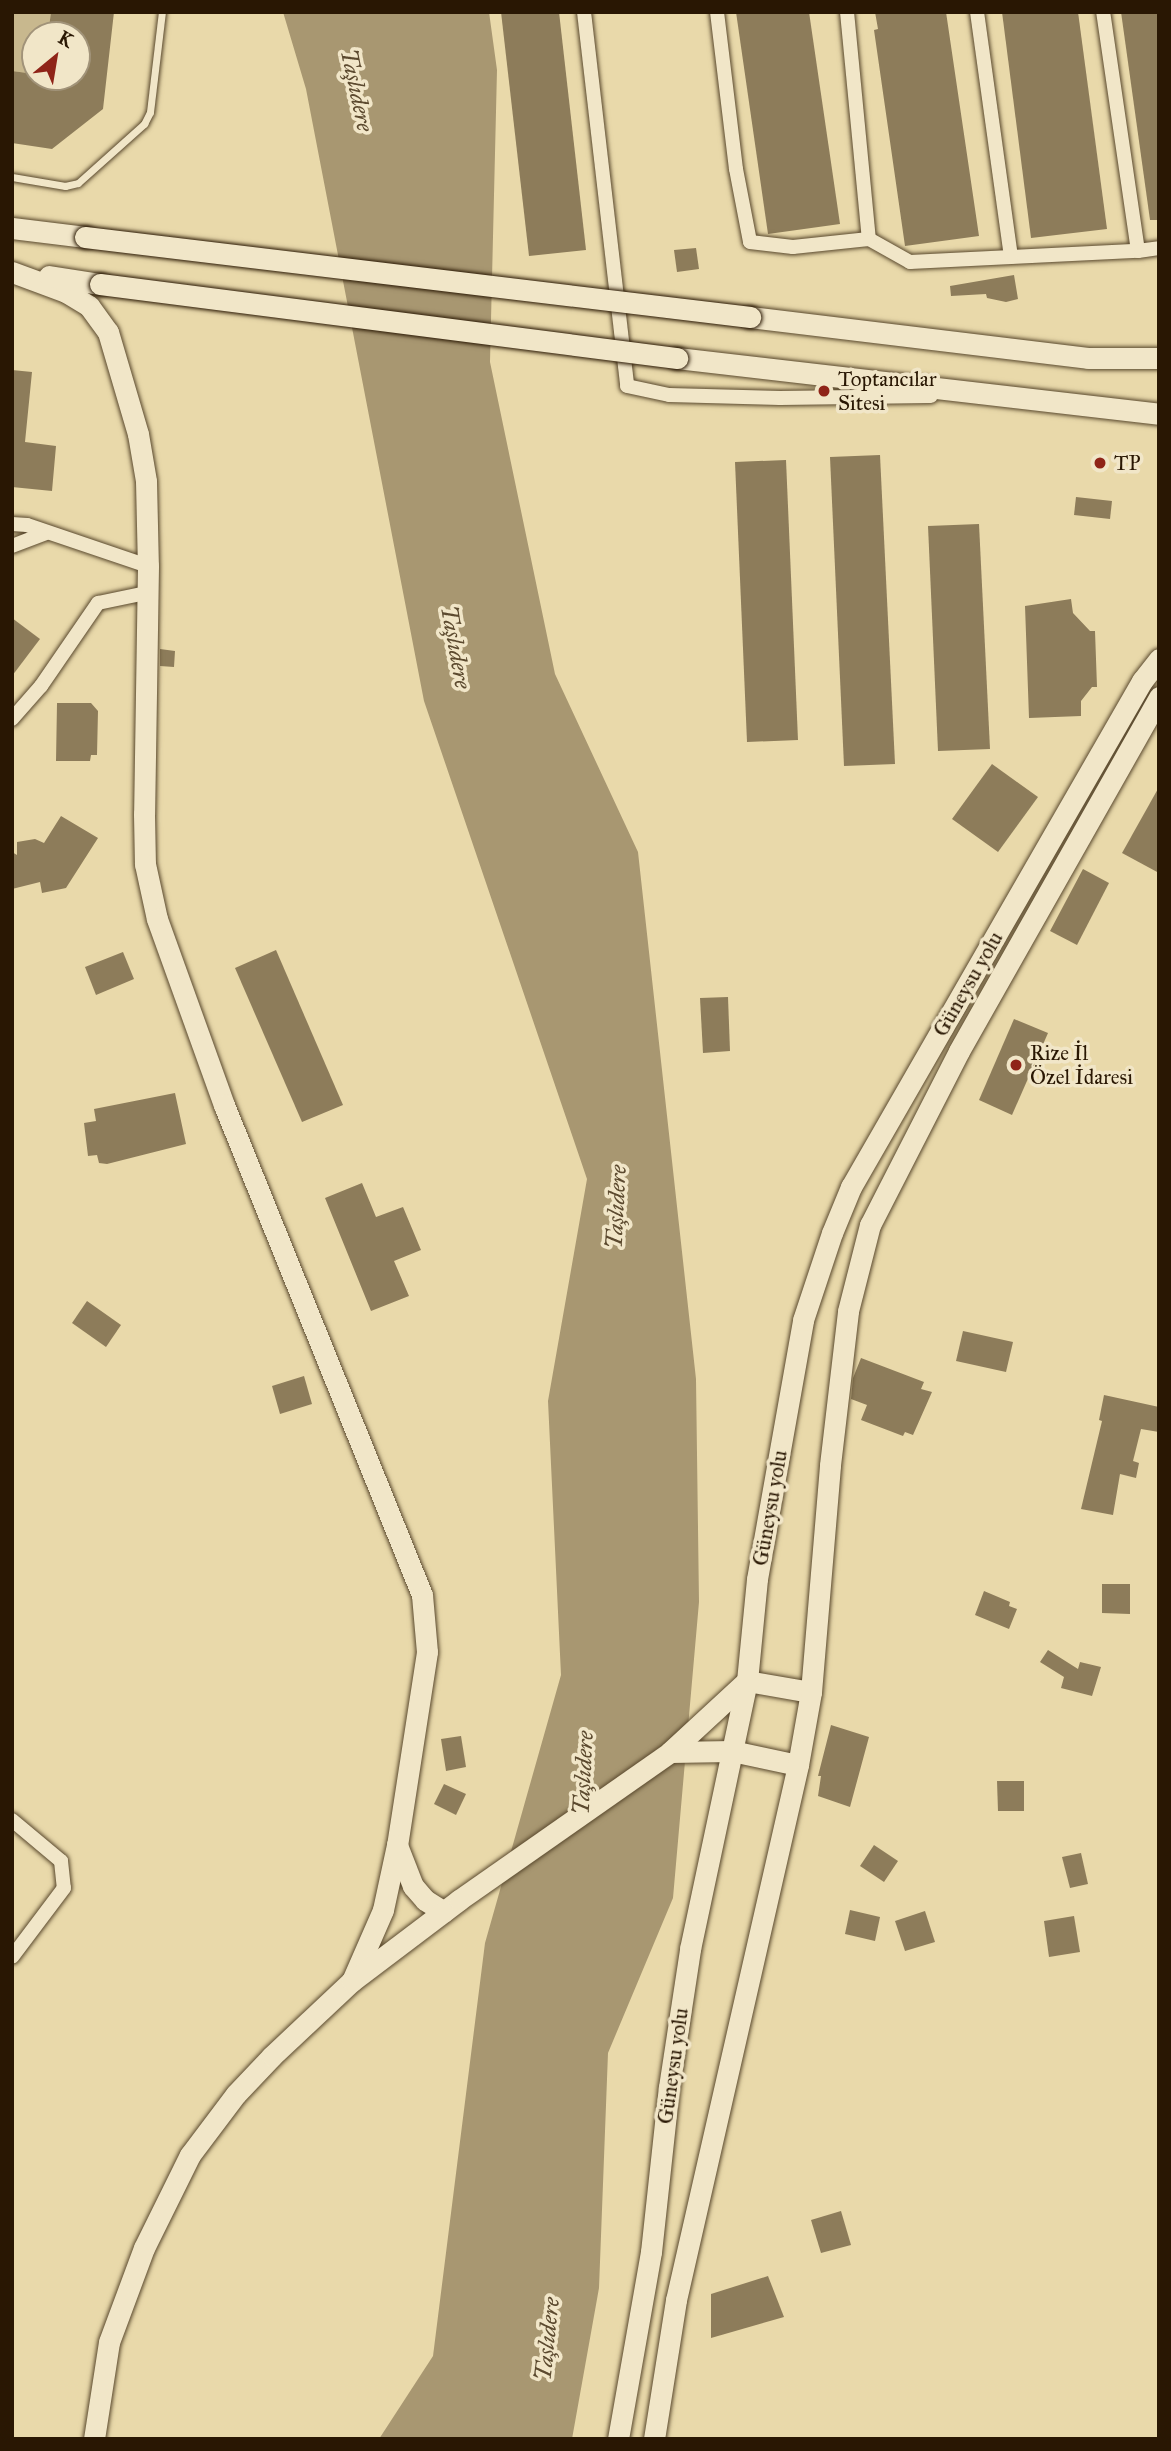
<!DOCTYPE html>
<html>
<head>
<meta charset="utf-8">
<style>
	body { margin:0 }
	#map { position:relative; width:1171px; height:2451px; overflow:hidden; background:#e9d9aa; font-family:"IM FELL Great Primer",serif }
	div>[style] { position:absolute }
	[style*='--x'] { left:calc(var(--x)*1px); top:calc(var(--y)*1px); width:calc(var(--w)*1px); rotate:calc(var(--a)*1deg) }
	.green>* { inset:0; background:#c8b88e }
	.water>* { inset:0; background:#a89771 }
	.building>* { inset:0; background:#8d7c5a }
	.roads { filter:drop-shadow(0 0 2px #59482d) drop-shadow(0 0 2px #59482d) }
	.lane>* { height:7px; margin:-3.5px; padding:0 3.5px; transform-origin:3.5px; border-radius:3.5px; background:#f1e6c8 }
	.street>* { height:14px; margin:-7px; padding:0 7px; transform-origin:7px; border-radius:7px; background:#f1e6c8 }
	.secondary>* { height:21px; margin:-10.5px; padding:0 10.5px; transform-origin:10.5px; border-radius:10.5px; background:#f1e6c8 }
	.bridges { filter:drop-shadow(0 0 2px #291703) drop-shadow(0 0 2px #291703) }
	.secondary-bridge>* { height:21px; margin:-10.5px; padding:0 10.5px; transform-origin:10.5px; border-radius:10.5px; background:#f1e6c8 }
	.dots>* { width:19px; height:19px; translate:-50% -50%; box-sizing:border-box; border:4px solid #f1e6c8; border-radius:50% }
	span { translate:-50% -50%; white-space:nowrap; text-align:center; line-height:1.15; -webkit-text-stroke:7px #f1e6c8; paint-order:stroke }
	.poi-label { font-size:21px; color:#291703 }
	.left { translate:0 -50%; text-align:left }
	.street-label { font-size:21px; color:#291703 }
	.water-label { font-size:23px; color:#5c4a2f; font-style:italic }
	.frame { position:absolute; inset:0; border:14px solid #291703; pointer-events:none }
	.north { position:absolute; left:21px; top:21px; width:70px; height:70px; box-sizing:border-box; background:#f1e6c8; border:2px solid #a19379; border-radius:50%; rotate:30deg; font-size:19px; font-weight:700; line-height:28px; text-align:center; color:#291703 }
	.north::after { content:''; display:block; margin:auto; width:24px; height:32px; background:#8f2418; clip-path:polygon(50% 0,100% 100%,50% 72%,0 100%) }
</style>
</head>
<body>
<div id="map">
	<div class="green">
		<i style="clip-path:polygon(12px 12px,51px 12px,48px 35px,35px 35px,35px 74px,12px 71px)"></i>
	</div>
	<div class="water">
		<i style="clip-path:polygon(283px 12px,489px 12px,497px 70px,490px 362px,555px 674px,638px 852px,696px 1379px,699px 1602px,673px 1898px,608px 2053px,599px 2288px,572px 2439px,379px 2439px,433px 2356px,485px 1943px,561px 1675px,548px 1401px,587px 1179px,424px 701px,306px 89px)"></i>
	</div>
	<div class="building">
		<i style="clip-path:polygon(51px 12px,114px 12px,103px 109px,52px 149px,12px 143px,12px 71px,35px 74px,35px 77px,77px 77px,77px 35px,48px 35px)"></i>
		<i style="clip-path:polygon(501px 12px,559px 12px,586px 250px,529px 256px)"></i>
		<i style="clip-path:polygon(736px 12px,809px 12px,840px 224px,768px 234px)"></i>
		<i style="clip-path:polygon(875px 12px,946px 12px,979px 236px,905px 246px,874px 30px,878px 29px)"></i>
		<i style="clip-path:polygon(1002px 12px,1078px 12px,1107px 229px,1031px 238px)"></i>
		<i style="clip-path:polygon(1121px 12px,1159px 12px,1159px 220px,1150px 220px)"></i>
		<i style="clip-path:polygon(696px 248px,699px 269px,677px 272px,674px 250px)"></i>
		<i style="clip-path:polygon(1014px 275px,1018px 299px,1006px 302px,987px 298px,986px 294px,951px 296px,950px 286px)"></i>
		<i style="clip-path:polygon(12px 370px,32px 372px,25px 442px,56px 446px,52px 491px,12px 487px)"></i>
		<i style="clip-path:polygon(880px 455px,895px 764px,844px 766px,830px 457px)"></i>
		<i style="clip-path:polygon(786px 460px,798px 740px,747px 742px,735px 462px)"></i>
		<i style="clip-path:polygon(1076px 497px,1112px 501px,1110px 519px,1074px 515px)"></i>
		<i style="clip-path:polygon(979px 524px,990px 749px,938px 751px,928px 526px)"></i>
		<i style="clip-path:polygon(1071px 599px,1073px 613px,1090px 631px,1095px 631px,1097px 687px,1092px 687px,1081px 701px,1081px 716px,1029px 718px,1025px 606px)"></i>
		<i style="clip-path:polygon(12px 618px,40px 639px,12px 676px)"></i>
		<i style="clip-path:polygon(160px 649px,175px 651px,174px 667px,160px 666px)"></i>
		<i style="clip-path:polygon(57px 703px,91px 703px,98px 711px,97px 755px,91px 755px,90px 761px,56px 761px)"></i>
		<i style="clip-path:polygon(992px 764px,1038px 797px,998px 852px,952px 819px)"></i>
		<i style="clip-path:polygon(1159px 787px,1159px 873px,1122px 853px)"></i>
		<i style="clip-path:polygon(61px 816px,98px 838px,66px 888px,42px 893px,40px 882px,12px 889px,12px 852px,17px 855px,17px 842px,35px 839px,44px 843px)"></i>
		<i style="clip-path:polygon(1083px 869px,1109px 883px,1077px 945px,1050px 931px)"></i>
		<i style="clip-path:polygon(276px 950px,343px 1105px,302px 1122px,235px 968px)"></i>
		<i style="clip-path:polygon(123px 952px,134px 979px,96px 995px,85px 967px)"></i>
		<i style="clip-path:polygon(728px 997px,730px 1051px,703px 1053px,700px 998px)"></i>
		<i style="clip-path:polygon(1014px 1019px,1048px 1033px,1012px 1115px,979px 1100px)"></i>
		<i style="clip-path:polygon(175px 1093px,186px 1144px,107px 1164px,99px 1163px,97px 1155px,88px 1156px,84px 1123px,96px 1121px,94px 1109px)"></i>
		<i style="clip-path:polygon(362px 1183px,376px 1217px,403px 1207px,421px 1250px,394px 1261px,409px 1296px,371px 1311px,325px 1198px)"></i>
		<i style="clip-path:polygon(87px 1301px,121px 1325px,106px 1347px,72px 1323px)"></i>
		<i style="clip-path:polygon(963px 1331px,1013px 1342px,1006px 1372px,956px 1361px)"></i>
		<i style="clip-path:polygon(861px 1358px,924px 1382px,921px 1389px,932px 1392px,913px 1435px,905px 1432px,903px 1436px,861px 1420px,867px 1405px,851px 1399px,853px 1378px)"></i>
		<i style="clip-path:polygon(304px 1376px,312px 1404px,280px 1414px,272px 1386px)"></i>
		<i style="clip-path:polygon(1104px 1395px,1159px 1407px,1159px 1432px,1141px 1429px,1133px 1461px,1139px 1463px,1136px 1478px,1120px 1474px,1113px 1515px,1081px 1509px,1102px 1421px,1099px 1420px)"></i>
		<i style="clip-path:polygon(1102px 1584px,1130px 1584px,1130px 1614px,1102px 1613px)"></i>
		<i style="clip-path:polygon(984px 1591px,1010px 1602px,1009px 1606px,1017px 1609px,1009px 1629px,975px 1615px)"></i>
		<i style="clip-path:polygon(1048px 1650px,1078px 1669px,1080px 1662px,1101px 1667px,1092px 1696px,1061px 1688px,1064px 1677px,1040px 1662px)"></i>
		<i style="clip-path:polygon(831px 1725px,869px 1737px,850px 1807px,818px 1796px,821px 1776px,818px 1776px)"></i>
		<i style="clip-path:polygon(461px 1736px,466px 1767px,446px 1771px,441px 1739px)"></i>
		<i style="clip-path:polygon(997px 1781px,1024px 1781px,1024px 1811px,998px 1811px)"></i>
		<i style="clip-path:polygon(444px 1784px,466px 1794px,456px 1815px,434px 1804px)"></i>
		<i style="clip-path:polygon(874px 1845px,898px 1861px,884px 1882px,860px 1866px)"></i>
		<i style="clip-path:polygon(1081px 1853px,1088px 1884px,1070px 1888px,1062px 1857px)"></i>
		<i style="clip-path:polygon(850px 1910px,880px 1917px,875px 1941px,845px 1934px)"></i>
		<i style="clip-path:polygon(925px 1911px,935px 1942px,905px 1951px,895px 1921px)"></i>
		<i style="clip-path:polygon(1074px 1916px,1080px 1952px,1049px 1957px,1044px 1921px)"></i>
		<i style="clip-path:polygon(841px 2211px,851px 2245px,821px 2253px,811px 2220px)"></i>
		<i style="clip-path:polygon(768px 2276px,784px 2317px,711px 2338px,711px 2294px)"></i>
	</div>
	<div class="roads">
		<div class="lane">
			<i style="--x:12;--y:177;--w:54;--a:9.6"></i>
			<i style="--x:65;--y:186;--w:13;--a:-13"></i>
			<i style="--x:78;--y:183;--w:89;--a:-41.8"></i>
			<i style="--x:144;--y:124;--w:13;--a:-63"></i>
			<i style="--x:150;--y:112;--w:101;--a:-83.2"></i>
		</div>
		<div class="street">
			<i style="--x:584;--y:12;--w:376;--a:83.4"></i>
			<i style="--x:627;--y:386;--w:43;--a:12.1"></i>
			<i style="--x:669;--y:395;--w:111;--a:1.5"></i>
			<i style="--x:780;--y:398;--w:151;--a:-0.8"></i>
			<i style="--x:717;--y:12;--w:158;--a:83.1"></i>
			<i style="--x:736;--y:169;--w:74;--a:79.1"></i>
			<i style="--x:750;--y:242;--w:43;--a:6.6"></i>
			<i style="--x:793;--y:247;--w:76;--a:-6"></i>
			<i style="--x:869;--y:239;--w:47;--a:29.3"></i>
			<i style="--x:910;--y:262;--w:228;--a:-2.8"></i>
			<i style="--x:1138;--y:251;--w:242;--a:-98.3"></i>
			<i style="--x:847;--y:12;--w:228;--a:84.5"></i>
			<i style="--x:977;--y:12;--w:247;--a:82.1"></i>
			<i style="--x:1138;--y:251;--w:21;--a:-8"></i>
			<i style="--x:12;--y:524;--w:15;--a:4"></i>
			<i style="--x:27;--y:525;--w:128;--a:18.7"></i>
			<i style="--x:12;--y:546;--w:36;--a:-21"></i>
			<i style="--x:12;--y:719;--w:44;--a:-48.7"></i>
			<i style="--x:41;--y:686;--w:101;--a:-55.5"></i>
			<i style="--x:98;--y:603;--w:49;--a:-11.8"></i>
			<i style="--x:12;--y:1820;--w:64;--a:39.9"></i>
			<i style="--x:61;--y:1861;--w:27;--a:84"></i>
			<i style="--x:64;--y:1888;--w:86;--a:127"></i>
		</div>
		<div class="secondary">
			<i style="--x:12;--y:228;--w:74;--a:7"></i>
			<i style="--x:12;--y:272;--w:58;--a:20.3"></i>
			<i style="--x:66;--y:292;--w:27;--a:31"></i>
			<i style="--x:89;--y:306;--w:32;--a:54"></i>
			<i style="--x:108;--y:332;--w:106;--a:73.6"></i>
			<i style="--x:138;--y:434;--w:48;--a:80.3"></i>
			<i style="--x:146;--y:481;--w:85;--a:88.7"></i>
			<i style="--x:148;--y:566;--w:248;--a:90.9"></i>
			<i style="--x:144;--y:814;--w:50;--a:88.9"></i>
			<i style="--x:145;--y:864;--w:56;--a:77.7"></i>
			<i style="--x:157;--y:919;--w:198;--a:70.2"></i>
			<i style="--x:224;--y:1105;--w:528;--a:68"></i>
			<i style="--x:422;--y:1595;--w:57;--a:85"></i>
			<i style="--x:427;--y:1652;--w:195;--a:98.8"></i>
			<i style="--x:397;--y:1845;--w:66;--a:102.2"></i>
			<i style="--x:383;--y:1910;--w:77;--a:113.6"></i>
			<i style="--x:49;--y:276;--w:52;--a:8.9"></i>
			<i style="--x:750;--y:317;--w:340;--a:6.9"></i>
			<i style="--x:1088;--y:358;--w:71;--a:0"></i>
			<i style="--x:677;--y:358;--w:485;--a:6.6"></i>
			<i style="--x:670;--y:1752;--w:62;--a:-0.9"></i>
			<i style="--x:732;--y:1751;--w:67;--a:12"></i>
			<i style="--x:397;--y:1845;--w:44;--a:68.7"></i>
			<i style="--x:413;--y:1886;--w:18;--a:49"></i>
			<i style="--x:425;--y:1900;--w:22;--a:32"></i>
			<i style="--x:94;--y:2439;--w:98;--a:-81.2"></i>
			<i style="--x:109;--y:2342;--w:100;--a:-69.6"></i>
			<i style="--x:144;--y:2248;--w:104;--a:-63.7"></i>
			<i style="--x:190;--y:2155;--w:76;--a:-53"></i>
			<i style="--x:236;--y:2094;--w:52;--a:-46.5"></i>
			<i style="--x:272;--y:2056;--w:110;--a:-43.2"></i>
			<i style="--x:352;--y:1981;--w:134;--a:-37.1"></i>
			<i style="--x:459;--y:1900;--w:258;--a:-35"></i>
			<i style="--x:670;--y:1752;--w:105;--a:-42.7"></i>
			<i style="--x:747;--y:1681;--w:65;--a:9.8"></i>
			<i style="--x:618;--y:2439;--w:190;--a:-80"></i>
			<i style="--x:651;--y:2252;--w:166;--a:-83.8"></i>
			<i style="--x:669;--y:2087;--w:140;--a:-81.3"></i>
			<i style="--x:690;--y:1949;--w:274;--a:-78"></i>
			<i style="--x:747;--y:1681;--w:102;--a:-84.4"></i>
			<i style="--x:757;--y:1579;--w:263;--a:-79.9"></i>
			<i style="--x:803;--y:1320;--w:92;--a:-71.6"></i>
			<i style="--x:832;--y:1233;--w:50;--a:-67.6"></i>
			<i style="--x:851;--y:1187;--w:584;--a:-60.1"></i>
			<i style="--x:1142;--y:681;--w:28;--a:-52"></i>
			<i style="--x:654;--y:2439;--w:141;--a:-81"></i>
			<i style="--x:676;--y:2300;--w:549;--a:-77.15"></i>
			<i style="--x:798;--y:1765;--w:74;--a:-79.9"></i>
			<i style="--x:811;--y:1692;--w:228;--a:-85.2"></i>
			<i style="--x:830;--y:1465;--w:155;--a:-83.3"></i>
			<i style="--x:848;--y:1311;--w:89;--a:-75.7"></i>
			<i style="--x:870;--y:1225;--w:195;--a:-62.9"></i>
			<i style="--x:959;--y:1051;--w:407;--a:-60.5"></i>
		</div>
	</div>
	<div class="bridges">
		<div class="secondary-bridge">
			<i style="--x:85;--y:237;--w:670;--a:6.86"></i>
			<i style="--x:100;--y:284;--w:582;--a:7.31"></i>
		</div>
	</div>
	<div class="dots">
		<i style="left:824px;top:391px;background:#8f2418"></i>
		<i style="left:1100px;top:463px;background:#8f2418"></i>
		<i style="left:1016px;top:1065px;background:#8f2418"></i>
	</div>
	<div class="poi-label">
		<span class="left" style="left:838px;top:391px">Toptancılar<br>Sitesi</span>
		<span class="left" style="left:1114px;top:463px">TP</span>
		<span class="left" style="left:1030px;top:1065px">Rize İl<br>Özel İdaresi</span>
	</div>
	<div class="street-label">
		<span style="left:968px;top:984px;rotate:-60deg">Güneysu yolu</span>
		<span style="left:770px;top:1508px;rotate:-80deg">Güneysu yolu</span>
		<span style="left:673px;top:2066px;rotate:-82deg">Güneysu yolu</span>
	</div>
	<div class="water-label">
		<span style="left:357px;top:90px;rotate:78deg">Taşlıdere</span>
		<span style="left:456px;top:647px;rotate:80deg">Taşlıdere</span>
		<span style="left:616px;top:1207px;rotate:-87deg">Taşlıdere</span>
		<span style="left:583px;top:1773px;rotate:-87deg">Taşlıdere</span>
		<span style="left:547px;top:2339px;rotate:-84deg">Taşlıdere</span>
	</div>
	<div class="frame"></div>
	<div class="north">K</div>
</div>
</body>
</html>
